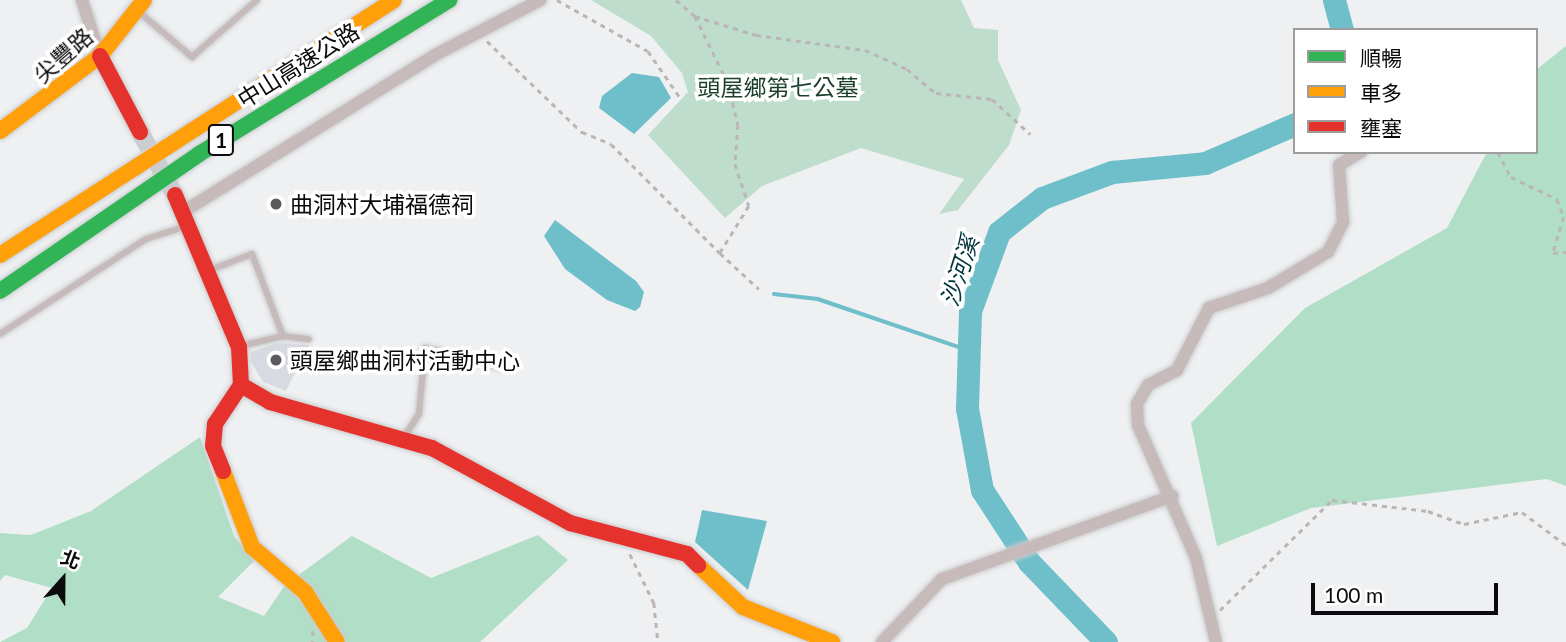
<!DOCTYPE html>
<html>
<head>
<meta charset="utf-8">
<style>
	body { margin:0 }
	#map { position:relative; width:1566px; height:642px; overflow:hidden; background:#eef0f2; font-family:Lato,"Noto Sans TC",sans-serif }
	div>[style] { position:absolute }
	[style*='--x'] { left:calc(var(--x)*1px); top:calc(var(--y)*1px); width:calc(var(--w)*1px); rotate:calc(var(--a)*1deg) }
	.green>* { inset:0; background:#beddcd }
	.forest>* { inset:0; background:#b1dec7 }
	.water>* { inset:0; background:#6ebfca }
	.stream>* { height:3.5px; margin:-1.75px; padding:0 1.75px; transform-origin:1.75px; border-radius:1.75px; background:#6ebfca }
	.river>* { height:23px; margin:-11.5px; padding:0 11.5px; transform-origin:11.5px; border-radius:11.5px; background:#6ebfca }
	.building>* { inset:0; background:#d7dae0 }
	.secondary-tunnel>* { height:18px; margin-top:-9px; transform-origin:0; background:repeating-linear-gradient(90deg,#ccced0 0 18px,transparent 0 27px) }
	.path>* { height:2.5px; margin-top:-1.25px; transform-origin:0; background:repeating-linear-gradient(90deg,#bcb5b6 0 5px,transparent 0 10px) }
	.roads { filter:drop-shadow(0 0 2px #cbcbcd) drop-shadow(0 0 2px #cbcbcd) }
	.lane>* { height:6px; margin:-3px; padding:0 3px; transform-origin:3px; border-radius:3px; background:#c6baba }
	.street>* { height:12px; margin:-6px; padding:0 6px; transform-origin:6px; border-radius:6px; background:#c6baba }
	.fast>* { height:16px; margin:-8px; padding:0 8px; transform-origin:8px; border-radius:8px; background:#30b455 }
	.slow>* { height:16px; margin:-8px; padding:0 8px; transform-origin:8px; border-radius:8px; background:#ff9f0a }
	.jam>* { height:16px; margin:-8px; padding:0 8px; transform-origin:8px; border-radius:8px; background:#e5322d }
	.dots>* { width:19px; height:19px; translate:-50% -50%; box-sizing:border-box; border:4px solid #fff; border-radius:50% }
	span { translate:-50% -50%; white-space:nowrap; text-align:center; line-height:1.15; -webkit-text-stroke:7px #fff; paint-order:stroke }
	.shield-label span { padding:2px 5px; background:#fff; border:2px solid; border-radius:5px; -webkit-text-stroke-width:0 }
	.shield-label { font-size:21px; color:#0b0b0d; font-weight:700 }
	.street-label { font-size:23px; color:#0b0b0d }
	.park-label { font-size:23px; color:#1b3e2c }
	.poi-label { font-size:23px; color:#0b0b0d }
	.left { translate:0 -50%; text-align:left }
	.water-label { font-size:24px; color:#00343a; font-style:italic }
	.legend { position:absolute; left:1293px; top:28px; width:245px; height:126px; box-sizing:border-box; background:#fff; border:2px solid #9d9d9e; margin:0; padding:9px 12px; list-style:none; font-size:21px; color:#0b0b0d }
	.legend li { display:flex; align-items:center; gap:14px; height:35px }
	.legend b { width:35px; border:2px solid #9d9d9e }
	.north { position:absolute; left:28px; top:544px; width:70px; height:70px; -webkit-text-stroke:5px #fff; paint-order:stroke; rotate:21deg; font-size:19px; font-weight:700; line-height:28px; text-align:center; color:#0b0b0d }
	.north::after { content:''; display:block; margin:auto; width:24px; height:32px; background:#0b0b0d; clip-path:polygon(50% 0,100% 100%,50% 72%,0 100%) }
	.scale { position:absolute; left:1311px; top:583px; width:187px; height:32px; box-sizing:border-box; border:4px solid #0b0b0d; border-top:0; padding-left:9px; font-size:21px; line-height:24px; white-space:nowrap; color:#0b0b0d; -webkit-text-stroke:5px #fff; paint-order:stroke }
</style>
</head>
<body>
<div id="map">
	<div class="green">
		<i style="clip-path:polygon(591px 0,961px 0,974px 28px,998px 30px,998px 60px,1021px 110px,1009px 145px,958px 210px,939px 214px,964px 179px,861px 148px,762px 186px,725px 218px,648px 135px,688px 92px,682px 73px,651px 36px)"></i>
	</div>
	<div class="forest">
		<i style="clip-path:polygon(1566px 46px,1566px 486px,1547px 479px,1311px 508px,1217px 546px,1191px 423px,1305px 308px,1447px 228px,1487px 152px,1536px 152px,1536px 70px)"></i>
		<i style="clip-path:polygon(200px 437px,234px 536px,254px 561px,218px 597px,264px 616px,285px 585px,352px 536px,431px 578px,538px 535px,568px 560px,480px 642px,0 642px,27px 628px,52px 588px,5px 575px,0 581px,0 533px,31px 535px,91px 511px)"></i>
	</div>
	<div class="water">
		<i style="clip-path:polygon(632px 73px,659px 77px,671px 98px,634px 134px,599px 108px,602px 96px)"></i>
		<i style="clip-path:polygon(555px 220px,636px 281px,644px 292px,640px 307px,635px 311px,607px 300px,565px 269px,544px 236px)"></i>
		<i style="clip-path:polygon(702px 510px,767px 521px,748px 590px,695px 542px)"></i>
	</div>
	<div class="stream">
		<i style="--x:774;--y:294;--w:44;--a:6.5"></i>
		<i style="--x:818;--y:299;--w:158;--a:18.8"></i>
	</div>
	<div class="river">
		<i style="--x:1334;--y:0;--w:31;--a:75"></i>
		<i style="--x:1106;--y:642;--w:111;--a:-133.9"></i>
		<i style="--x:1029;--y:562;--w:86;--a:-123.1"></i>
		<i style="--x:982;--y:490;--w:83;--a:-100.4"></i>
		<i style="--x:967;--y:408;--w:97;--a:-88.2"></i>
		<i style="--x:970;--y:311;--w:84;--a:-69.8"></i>
		<i style="--x:999;--y:232;--w:55;--a:-38.3"></i>
		<i style="--x:1042;--y:198;--w:75;--a:-20.4"></i>
		<i style="--x:1112;--y:172;--w:93;--a:-5.5"></i>
		<i style="--x:1205;--y:163;--w:98;--a:-23.4"></i>
	</div>
	<div class="building">
		<i style="clip-path:polygon(278px 343px,309px 345px,286px 391px,263px 382px,251px 362px,251px 352px)"></i>
	</div>
	<div class="secondary-tunnel">
		<i style="--x:140;--y:132;--w:72;--a:60.9"></i>
	</div>
	<div class="path">
		<i style="--x:557;--y:0;--w:104;--a:29.3"></i>
		<i style="--x:648;--y:51;--w:55;--a:55.4"></i>
		<i style="--x:676;--y:0;--w:25;--a:40"></i>
		<i style="--x:695;--y:16;--w:64;--a:17.3"></i>
		<i style="--x:756;--y:35;--w:110;--a:7.8"></i>
		<i style="--x:865;--y:50;--w:46;--a:24.3"></i>
		<i style="--x:907;--y:69;--w:38;--a:40"></i>
		<i style="--x:936;--y:93;--w:56;--a:6.1"></i>
		<i style="--x:992;--y:99;--w:52;--a:42.6"></i>
		<i style="--x:695;--y:16;--w:75;--a:63.8"></i>
		<i style="--x:728;--y:83;--w:43;--a:76.6"></i>
		<i style="--x:738;--y:125;--w:39;--a:94"></i>
		<i style="--x:735;--y:164;--w:44;--a:71.6"></i>
		<i style="--x:749;--y:206;--w:55;--a:121.7"></i>
		<i style="--x:720;--y:253;--w:53;--a:42.7"></i>
		<i style="--x:487;--y:41;--w:132;--a:43.8"></i>
		<i style="--x:582;--y:132;--w:31;--a:22"></i>
		<i style="--x:611;--y:144;--w:154;--a:45"></i>
		<i style="--x:1498;--y:152;--w:28;--a:63"></i>
		<i style="--x:1511;--y:177;--w:51;--a:25.6"></i>
		<i style="--x:1557;--y:199;--w:19;--a:69"></i>
		<i style="--x:1564;--y:217;--w:38;--a:107"></i>
		<i style="--x:1553;--y:253;--w:13;--a:-4"></i>
		<i style="--x:630;--y:554;--w:55;--a:63.9"></i>
		<i style="--x:654;--y:603;--w:39;--a:84"></i>
		<i style="--x:1220;--y:610;--w:157;--a:-44.5"></i>
		<i style="--x:1332;--y:500;--w:97;--a:6.5"></i>
		<i style="--x:1428;--y:511;--w:38;--a:20"></i>
		<i style="--x:1464;--y:524;--w:59;--a:-11.7"></i>
		<i style="--x:1522;--y:512;--w:55;--a:36.9"></i>
		<i style="--x:313;--y:631;--w:11;--a:90"></i>
	</div>
	<div class="roads">
		<div class="lane">
			<i style="--x:139;--y:12;--w:70;--a:40.3"></i>
			<i style="--x:192;--y:57;--w:86;--a:-41.2"></i>
			<i style="--x:210;--y:270;--w:45;--a:-20.9"></i>
			<i style="--x:252;--y:254;--w:88;--a:69.3"></i>
			<i style="--x:0;--y:334;--w:174;--a:-33.1"></i>
			<i style="--x:146;--y:239;--w:43;--a:-17.6"></i>
			<i style="--x:241;--y:346;--w:43;--a:-13.4"></i>
			<i style="--x:283;--y:336;--w:26;--a:7"></i>
			<i style="--x:404;--y:437;--w:27;--a:-57"></i>
			<i style="--x:419;--y:414;--w:66;--a:-84.8"></i>
			<i style="--x:425;--y:348;--w:78;--a:14"></i>
		</div>
		<div class="street">
			<i style="--x:82;--y:0;--w:59;--a:72.2"></i>
			<i style="--x:183;--y:212;--w:297;--a:-31.9"></i>
			<i style="--x:435;--y:55;--w:119;--a:-27.6"></i>
			<i style="--x:882;--y:642;--w:87;--a:-46.4"></i>
			<i style="--x:942;--y:579;--w:245;--a:-19.8"></i>
			<i style="--x:1216;--y:642;--w:86;--a:-103.4"></i>
			<i style="--x:1196;--y:558;--w:145;--a:-113.6"></i>
			<i style="--x:1138;--y:425;--w:21;--a:-93"></i>
			<i style="--x:1137;--y:404;--w:22;--a:-60"></i>
			<i style="--x:1148;--y:385;--w:33;--a:-27"></i>
			<i style="--x:1177;--y:370;--w:70;--a:-62.7"></i>
			<i style="--x:1209;--y:308;--w:62;--a:-18.7"></i>
			<i style="--x:1268;--y:288;--w:70;--a:-31"></i>
			<i style="--x:1328;--y:252;--w:34;--a:-63"></i>
			<i style="--x:1343;--y:222;--w:57;--a:-94"></i>
			<i style="--x:1339;--y:165;--w:26;--a:-31"></i>
		</div>
		<div class="fast">
			<i style="--x:0;--y:291;--w:242;--a:-34.5"></i>
			<i style="--x:199;--y:154;--w:294;--a:-31.6"></i>
		</div>
		<div class="slow">
			<i style="--x:0;--y:131;--w:125;--a:-36.9"></i>
			<i style="--x:100;--y:56;--w:71;--a:-51.8"></i>
			<i style="--x:0;--y:255;--w:469;--a:-32.9"></i>
			<i style="--x:223;--y:471;--w:81;--a:69.1"></i>
			<i style="--x:252;--y:547;--w:70;--a:40.3"></i>
			<i style="--x:305;--y:592;--w:59;--a:57.4"></i>
			<i style="--x:698;--y:565;--w:62;--a:43"></i>
			<i style="--x:743;--y:607;--w:96;--a:21.5"></i>
		</div>
		<div class="jam">
			<i style="--x:100;--y:56;--w:86;--a:62.2"></i>
			<i style="--x:175;--y:195;--w:165;--a:67.2"></i>
			<i style="--x:239;--y:347;--w:38;--a:87"></i>
			<i style="--x:241;--y:385;--w:47;--a:123.7"></i>
			<i style="--x:215;--y:424;--w:22;--a:95"></i>
			<i style="--x:213;--y:446;--w:27;--a:68"></i>
			<i style="--x:241;--y:385;--w:34;--a:30"></i>
			<i style="--x:270;--y:402;--w:168;--a:15.9"></i>
			<i style="--x:432;--y:448;--w:157;--a:28.5"></i>
			<i style="--x:570;--y:523;--w:121;--a:14.8"></i>
			<i style="--x:687;--y:554;--w:16;--a:45"></i>
		</div>
	</div>
	<div class="dots">
		<i style="left:276px;top:204px;background:#5a5b5d"></i>
		<i style="left:276px;top:360px;background:#5a5b5d"></i>
	</div>
	<div class="shield-label">
		<span style="left:221px;top:140px">1</span>
	</div>
	<div class="street-label">
		<span style="left:63px;top:55px;rotate:-41deg">尖豐路</span>
		<span style="left:298px;top:65px;rotate:-32deg">中山高速公路</span>
	</div>
	<div class="park-label">
		<span style="left:778px;top:87px">頭屋鄉第七公墓</span>
	</div>
	<div class="poi-label">
		<span class="left" style="left:290px;top:204px">曲洞村大埔福德祠</span>
		<span class="left" style="left:290px;top:360px">頭屋鄉曲洞村活動中心</span>
	</div>
	<div class="water-label">
		<span style="left:959px;top:271px;rotate:-72deg">沙河溪</span>
	</div>
	<ul class="legend">
	<li><b style="height:9px;background:#30b455"></b>順暢</li>
	<li><b style="height:9px;background:#ff9f0a"></b>車多</li>
	<li><b style="height:9px;background:#e5322d"></b>壅塞</li>
	</ul>
	<div class="north">北</div>
	<div class="scale">100 m</div>
</div>
</body>
</html>
